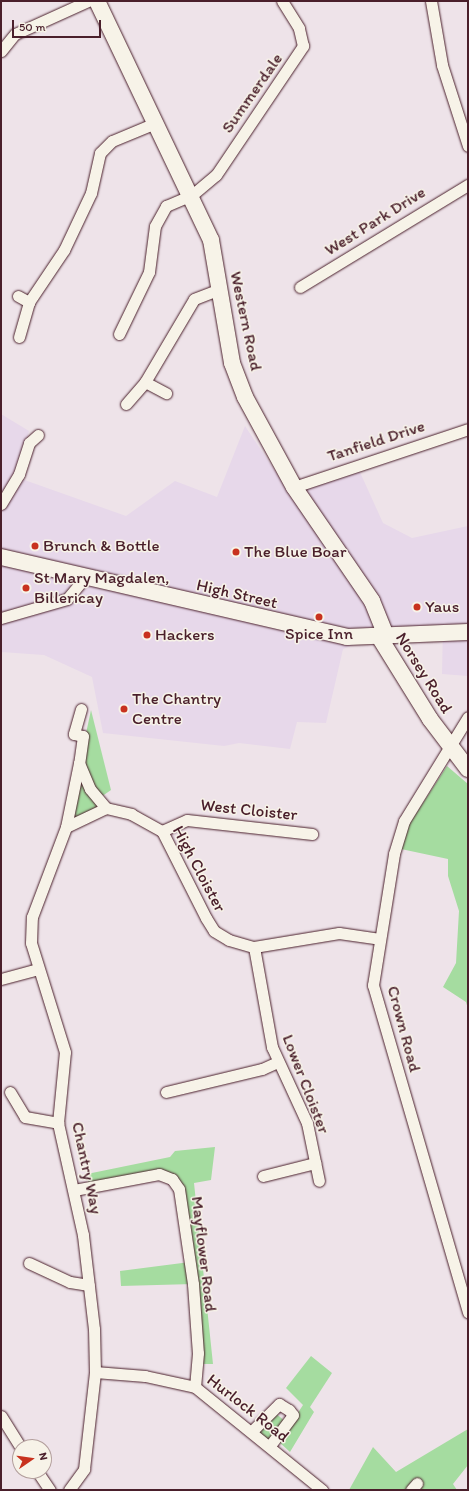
<!DOCTYPE html>
<html>
<head>
<meta charset="utf-8">
<style>
	body { margin:0 }
	#map { position:relative; width:469px; height:1491px; overflow:hidden; background:#eee3e9; font-family:Itim,sans-serif }
	div>[style] { position:absolute }
	[style*='--x'] { left:calc(var(--x)*1px); top:calc(var(--y)*1px); width:calc(var(--w)*1px); rotate:calc(var(--a)*1deg) }
	.built>* { inset:0; background:#e7d8ea }
	.green>* { inset:0; background:#a5dca0 }
	.roads { filter:drop-shadow(0 0 1px #4a1f2b) drop-shadow(0 0 1px #4a1f2b) }
	.street>* { height:11px; margin:-5.5px; padding:0 5.5px; transform-origin:5.5px; border-radius:5.5px; background:#f7f3e8 }
	.secondary>* { height:16px; margin:-8px; padding:0 8px; transform-origin:8px; border-radius:8px; background:#f7f3e8 }
	.dots>* { width:11px; height:11px; translate:-50% -50%; box-sizing:border-box; border:2px solid #f7f3e8; border-radius:50% }
	span { translate:-50% -50%; white-space:nowrap; text-align:center; line-height:1.15; -webkit-text-stroke:3px #f7f3e8; paint-order:stroke }
	.street-label { font-size:17px; color:#4a1f2b }
	.poi-label { font-size:17px; color:#4a1f2b }
	.left { translate:0 -50%; text-align:left }
	.frame { position:absolute; inset:0; border:2px solid #4a1f2b; pointer-events:none }
	.north { position:absolute; left:12px; top:1439px; width:40px; height:40px; box-sizing:border-box; background:#f7f3e8; border:1px solid #b29e9c; border-radius:50%; rotate:77deg; font-size:11px; font-weight:700; line-height:16px; text-align:center; color:#4a1f2b }
	.north::after { content:''; display:block; margin:auto; width:14px; height:18px; background:#c8321e; clip-path:polygon(50% 0,100% 100%,50% 72%,0 100%) }
	.scale { position:absolute; left:12px; top:20px; width:89px; height:18px; box-sizing:border-box; border:2px solid #4a1f2b; border-top:0; padding-left:5px; font-size:12px; line-height:14px; white-space:nowrap; color:#4a1f2b; -webkit-text-stroke:3px #f7f3e8; paint-order:stroke }
</style>
</head>
<body>
<div id="map">
	<div class="built">
		<i style="clip-path:polygon(1px 414px,29px 431px,16px 477px,126px 516px,175px 481px,217px 497px,245px 426px,290px 493px,359px 470px,383px 523px,412px 538px,468px 526px,468px 676px,442px 674px,443px 626px,378px 635px,343px 649px,326px 723px,297px 722px,290px 749px,239px 743px,224px 746px,103px 733px,92px 677px,44px 655px,1px 652px)"></i>
	</div>
	<div class="green">
		<i style="clip-path:polygon(91px 710px,111px 790px,98px 799px,106px 808px,66px 827px)"></i>
		<i style="clip-path:polygon(447px 766px,468px 784px,468px 1009px,466px 1002px,443px 987px,456px 963px,459px 911px,448px 876px,448px 859px,401px 849px,406px 829px)"></i>
		<i style="clip-path:polygon(215px 1147px,211px 1180px,194px 1183px,213px 1364px,198px 1364px,193px 1284px,121px 1286px,120px 1271px,190px 1262px,179px 1189px,159px 1174px,89px 1186px,87px 1174px,170px 1157px,175px 1151px)"></i>
		<i style="clip-path:polygon(311px 1356px,332px 1373px,310px 1407px,314px 1412px,290px 1452px,279px 1442px,303px 1405px,286px 1388px)"></i>
		<i style="clip-path:polygon(273px 1411px,287px 1423px,270px 1446px,253px 1430px)"></i>
		<i style="clip-path:polygon(468px 1429px,468px 1465px,453px 1484px,457px 1490px,349px 1490px,373px 1447px,396px 1472px)"></i>
	</div>
	<div class="roads">
		<div class="street">
			<i style="--x:431;--y:1;--w:65;--a:80.2"></i>
			<i style="--x:442;--y:65;--w:85;--a:72.2"></i>
			<i style="--x:1;--y:51;--w:22;--a:-51"></i>
			<i style="--x:15;--y:34;--w:80;--a:-24.3"></i>
			<i style="--x:300;--y:287;--w:197;--a:-31.3"></i>
			<i style="--x:18;--y:296;--w:13;--a:29"></i>
			<i style="--x:119;--y:334;--w:69;--a:-64.2"></i>
			<i style="--x:149;--y:272;--w:46;--a:-82.6"></i>
			<i style="--x:155;--y:226;--w:23;--a:-61"></i>
			<i style="--x:166;--y:206;--w:28;--a:-23"></i>
			<i style="--x:192;--y:195;--w:31;--a:-40"></i>
			<i style="--x:216;--y:175;--w:156;--a:-56"></i>
			<i style="--x:303;--y:46;--w:18;--a:-103"></i>
			<i style="--x:299;--y:28;--w:32;--a:-122"></i>
			<i style="--x:19;--y:337;--w:36;--a:-74"></i>
			<i style="--x:29;--y:302;--w:63;--a:-56.1"></i>
			<i style="--x:64;--y:250;--w:63;--a:-64.7"></i>
			<i style="--x:91;--y:193;--w:41;--a:-77.3"></i>
			<i style="--x:100;--y:153;--w:17;--a:-45"></i>
			<i style="--x:112;--y:141;--w:44;--a:-22.5"></i>
			<i style="--x:145;--y:382;--w:24;--a:28"></i>
			<i style="--x:126;--y:404;--w:29;--a:-49"></i>
			<i style="--x:145;--y:382;--w:96;--a:-59.4"></i>
			<i style="--x:194;--y:299;--w:28;--a:-21"></i>
			<i style="--x:294;--y:487;--w:183;--a:-18.4"></i>
			<i style="--x:1;--y:504;--w:35;--a:-59"></i>
			<i style="--x:19;--y:474;--w:33;--a:-72"></i>
			<i style="--x:29;--y:443;--w:12;--a:-42"></i>
			<i style="--x:1;--y:618;--w:69;--a:-16.1"></i>
			<i style="--x:67;--y:599;--w:26;--a:-50"></i>
			<i style="--x:81;--y:709;--w:26;--a:106"></i>
			<i style="--x:74;--y:734;--w:9;--a:13"></i>
			<i style="--x:83;--y:736;--w:27;--a:98"></i>
			<i style="--x:79;--y:763;--w:28;--a:67"></i>
			<i style="--x:90;--y:789;--w:25;--a:50"></i>
			<i style="--x:468;--y:717;--w:122;--a:121.6"></i>
			<i style="--x:404;--y:821;--w:34;--a:107"></i>
			<i style="--x:394;--y:854;--w:133;--a:99.1"></i>
			<i style="--x:373;--y:985;--w:341;--a:73.8"></i>
			<i style="--x:106;--y:808;--w:26;--a:13"></i>
			<i style="--x:131;--y:814;--w:35;--a:29"></i>
			<i style="--x:162;--y:831;--w:97;--a:63.2"></i>
			<i style="--x:206;--y:918;--w:15;--a:58"></i>
			<i style="--x:214;--y:931;--w:17;--a:31"></i>
			<i style="--x:229;--y:940;--w:26;--a:16"></i>
			<i style="--x:254;--y:947;--w:86;--a:-9.4"></i>
			<i style="--x:339;--y:933;--w:41;--a:8.3"></i>
			<i style="--x:66;--y:827;--w:44;--a:-25.4"></i>
			<i style="--x:162;--y:831;--w:27;--a:-24"></i>
			<i style="--x:187;--y:820;--w:126;--a:6.4"></i>
			<i style="--x:254;--y:947;--w:102;--a:79.8"></i>
			<i style="--x:272;--y:1047;--w:84;--a:65.3"></i>
			<i style="--x:307;--y:1123;--w:59;--a:78.3"></i>
			<i style="--x:1;--y:979;--w:38;--a:-15"></i>
			<i style="--x:10;--y:1092;--w:29;--a:59"></i>
			<i style="--x:25;--y:1117;--w:34;--a:10"></i>
			<i style="--x:166;--y:1092;--w:99;--a:-13.5"></i>
			<i style="--x:262;--y:1069;--w:17;--a:-24"></i>
			<i style="--x:263;--y:1176;--w:54;--a:-14"></i>
			<i style="--x:74;--y:1190;--w:86;--a:-10.7"></i>
			<i style="--x:159;--y:1174;--w:14;--a:21"></i>
			<i style="--x:172;--y:1179;--w:12;--a:55"></i>
			<i style="--x:179;--y:1189;--w:96;--a:81.6"></i>
			<i style="--x:193;--y:1284;--w:69;--a:85.9"></i>
			<i style="--x:198;--y:1353;--w:34;--a:95"></i>
			<i style="--x:29;--y:1263;--w:45;--a:24.9"></i>
			<i style="--x:70;--y:1282;--w:19;--a:9"></i>
			<i style="--x:95;--y:1372;--w:50;--a:4.6"></i>
			<i style="--x:145;--y:1376;--w:51;--a:12.4"></i>
			<i style="--x:195;--y:1387;--w:164;--a:39"></i>
			<i style="--x:1;--y:1416;--w:36;--a:58"></i>
			<i style="--x:253;--y:1430;--w:37;--a:-45"></i>
			<i style="--x:279;--y:1404;--w:12;--a:31"></i>
			<i style="--x:289;--y:1410;--w:6;--a:51"></i>
			<i style="--x:293;--y:1415;--w:39;--a:127"></i>
			<i style="--x:37;--y:1471;--w:23;--a:56"></i>
			<i style="--x:69;--y:1490;--w:26;--a:-54"></i>
			<i style="--x:84;--y:1469;--w:98;--a:-83.5"></i>
			<i style="--x:95;--y:1372;--w:43;--a:-91.3"></i>
			<i style="--x:94;--y:1329;--w:95;--a:-96.7"></i>
			<i style="--x:83;--y:1235;--w:115;--a:-102.6"></i>
			<i style="--x:58;--y:1123;--w:71;--a:-84.4"></i>
			<i style="--x:65;--y:1052;--w:114;--a:-107.3"></i>
			<i style="--x:31;--y:943;--w:26;--a:-88"></i>
			<i style="--x:32;--y:917;--w:96;--a:-69.3"></i>
			<i style="--x:66;--y:827;--w:65;--a:-78.5"></i>
			<i style="--x:411;--y:1490;--w:9;--a:-49"></i>
		</div>
		<div class="secondary">
			<i style="--x:97;--y:1;--w:265;--a:64.5"></i>
			<i style="--x:211;--y:240;--w:125;--a:80.3"></i>
			<i style="--x:232;--y:363;--w:36;--a:69"></i>
			<i style="--x:245;--y:397;--w:102;--a:61.4"></i>
			<i style="--x:294;--y:487;--w:138;--a:55.6"></i>
			<i style="--x:372;--y:601;--w:35;--a:68"></i>
			<i style="--x:1;--y:557;--w:355;--a:13"></i>
			<i style="--x:347;--y:637;--w:121;--a:-2.4"></i>
			<i style="--x:378;--y:635;--w:99;--a:58.2"></i>
			<i style="--x:430;--y:719;--w:63;--a:52.8"></i>
		</div>
	</div>
	<div class="dots">
		<i style="left:35px;top:546px;background:#c8321e"></i>
		<i style="left:236px;top:552px;background:#c8321e"></i>
		<i style="left:26px;top:588px;background:#c8321e"></i>
		<i style="left:417px;top:607px;background:#c8321e"></i>
		<i style="left:319px;top:617px;background:#c8321e"></i>
		<i style="left:147px;top:635px;background:#c8321e"></i>
		<i style="left:124px;top:709px;background:#c8321e"></i>
	</div>
	<div class="street-label">
		<span style="left:252px;top:93px;rotate:-55deg">Summerdale</span>
		<span style="left:375px;top:221px;rotate:-32deg">West Park Drive</span>
		<span style="left:246px;top:321px;rotate:78deg">Western Road</span>
		<span style="left:376px;top:441px;rotate:-18deg">Tanfield Drive</span>
		<span style="left:237px;top:594px;rotate:13deg">High Street</span>
		<span style="left:424px;top:673px;rotate:58deg">Norsey Road</span>
		<span style="left:249px;top:810px;rotate:6deg">West Cloister</span>
		<span style="left:199px;top:869px;rotate:62deg">High Cloister</span>
		<span style="left:404px;top:1029px;rotate:75deg">Crown Road</span>
		<span style="left:306px;top:1084px;rotate:69deg">Lower Cloister</span>
		<span style="left:87px;top:1168px;rotate:78deg">Chantry Way</span>
		<span style="left:204px;top:1254px;rotate:83deg">Mayflower Road</span>
		<span style="left:248px;top:1408px;rotate:38deg">Hurlock Road</span>
	</div>
	<div class="poi-label">
		<span class="left" style="left:43px;top:546px">Brunch &amp; Bottle</span>
		<span class="left" style="left:244px;top:552px">The Blue Boar</span>
		<span class="left" style="left:34px;top:588px">St Mary Magdalen,<br>Billericay</span>
		<span class="left" style="left:425px;top:607px">Yaus</span>
		<span style="left:319px;top:634px">Spice Inn</span>
		<span class="left" style="left:155px;top:635px">Hackers</span>
		<span class="left" style="left:132px;top:709px">The Chantry<br>Centre</span>
	</div>
	<div class="frame"></div>
	<div class="north">N</div>
	<div class="scale">50 m</div>
</div>
</body>
</html>
